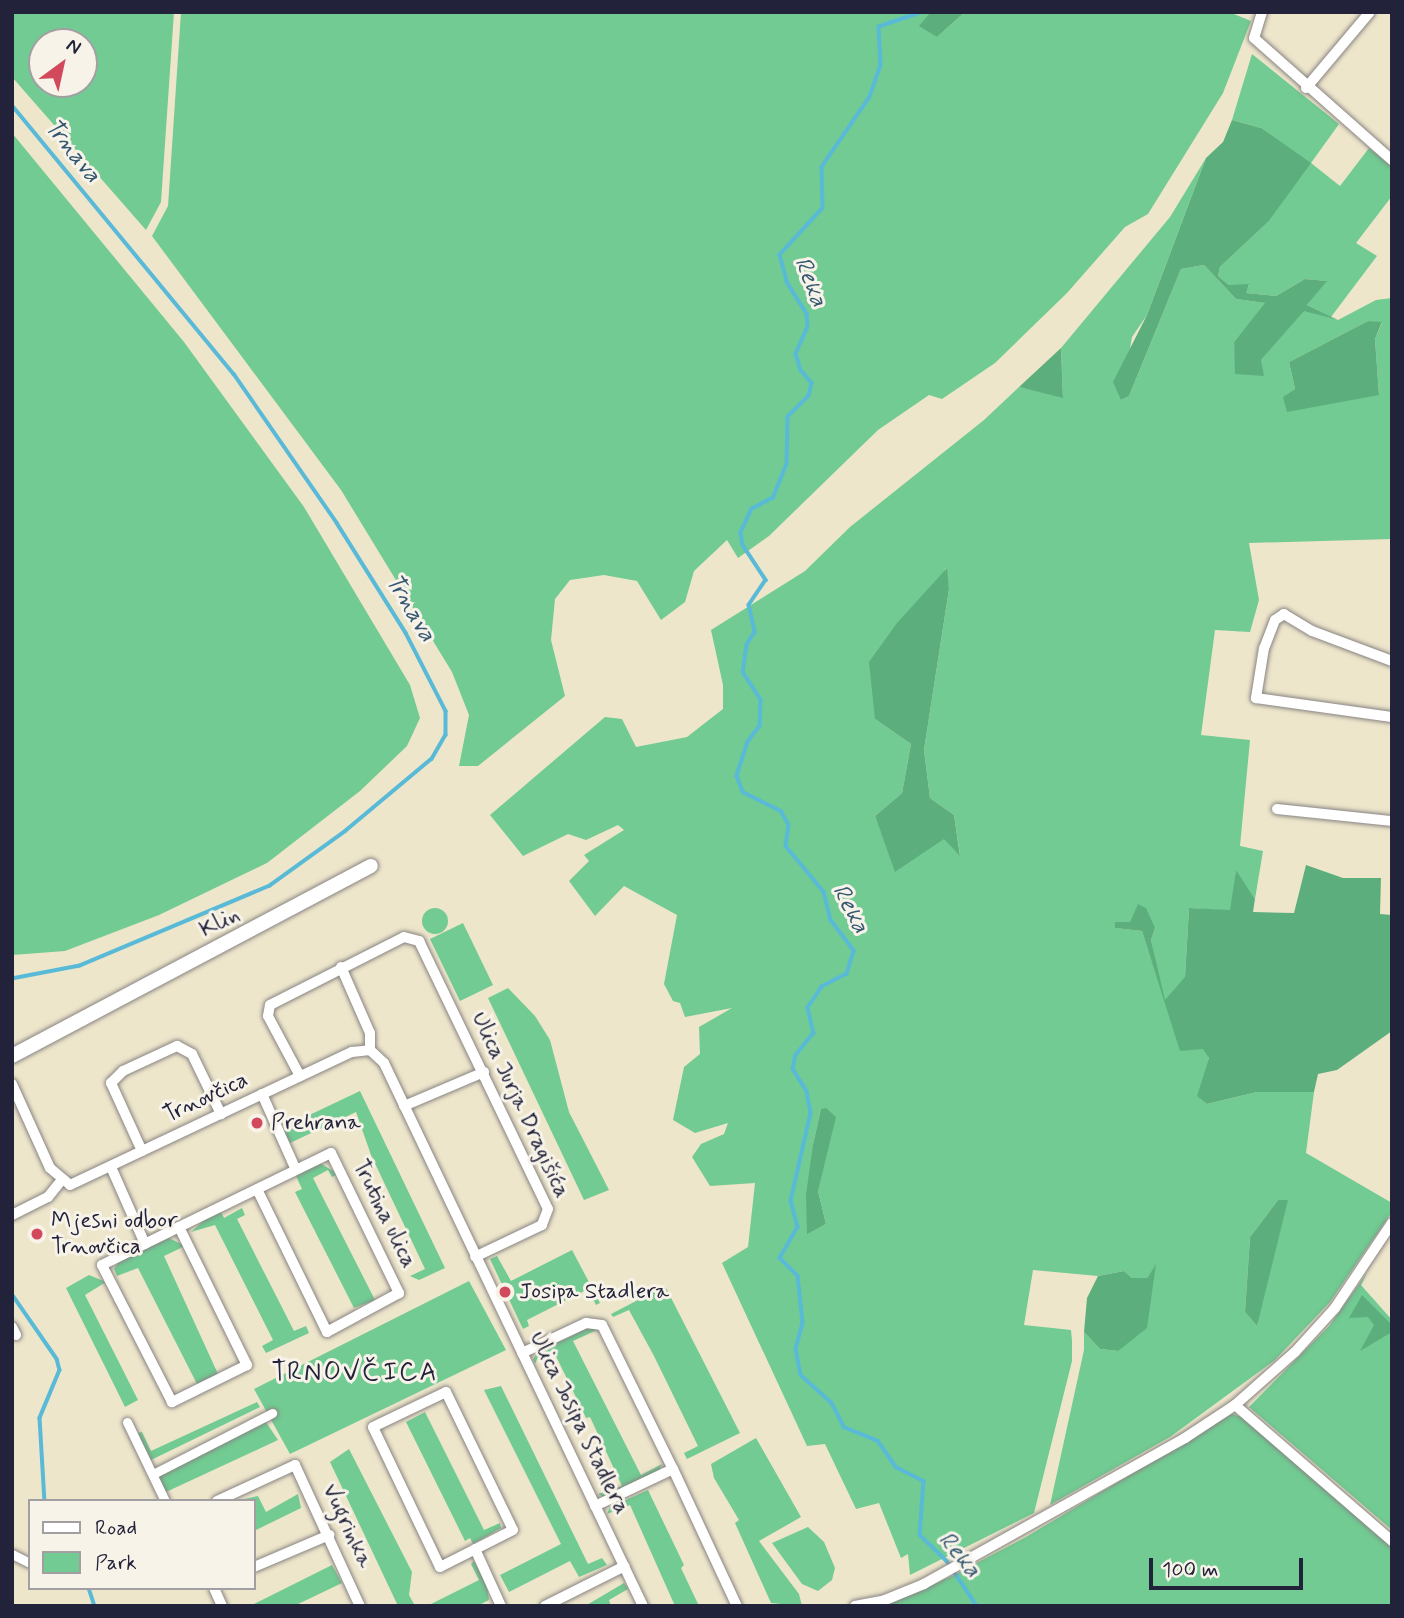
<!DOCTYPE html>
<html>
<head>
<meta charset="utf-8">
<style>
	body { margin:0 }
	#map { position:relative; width:1404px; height:1618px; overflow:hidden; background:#eee6cb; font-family:Mynerve,sans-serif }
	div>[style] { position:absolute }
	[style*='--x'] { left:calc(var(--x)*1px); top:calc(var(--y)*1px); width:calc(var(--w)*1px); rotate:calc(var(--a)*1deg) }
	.green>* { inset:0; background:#71cb92 }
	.round { border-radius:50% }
	.forest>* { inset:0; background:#5caf7c }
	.stream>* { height:3.5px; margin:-1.75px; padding:0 1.75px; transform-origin:1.75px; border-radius:1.75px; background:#59bad7 }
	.roads { filter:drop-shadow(0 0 2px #888483) drop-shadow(0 0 2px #888483) }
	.pedestrian>* { height:9px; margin:-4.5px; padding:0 4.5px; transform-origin:4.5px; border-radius:4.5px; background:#fff }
	.minor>* { height:10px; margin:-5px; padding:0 5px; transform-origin:5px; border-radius:5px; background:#fff }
	.tertiary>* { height:14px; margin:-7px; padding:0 7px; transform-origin:7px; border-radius:7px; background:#fff }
	.dots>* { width:19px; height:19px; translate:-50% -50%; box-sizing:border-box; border:4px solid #f7f3e8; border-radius:50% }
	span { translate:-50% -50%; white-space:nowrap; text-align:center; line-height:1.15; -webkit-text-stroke:6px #f7f3e8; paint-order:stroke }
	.street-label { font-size:23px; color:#22223b }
	.poi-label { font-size:23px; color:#22223b }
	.left { translate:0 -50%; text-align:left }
	.water-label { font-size:24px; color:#355772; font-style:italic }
	.quarter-label { font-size:26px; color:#22223b; letter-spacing:2px }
	.frame { position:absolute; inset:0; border:14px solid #22223b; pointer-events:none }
	.legend { position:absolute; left:28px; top:1499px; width:228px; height:91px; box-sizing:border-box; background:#f7f3e8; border:2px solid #a29fa3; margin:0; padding:9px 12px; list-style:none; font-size:21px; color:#22223b }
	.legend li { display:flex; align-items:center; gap:14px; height:35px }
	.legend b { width:35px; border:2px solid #a29fa3 }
	.north { position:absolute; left:28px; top:28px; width:70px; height:70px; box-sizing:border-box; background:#f7f3e8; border:2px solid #a29fa3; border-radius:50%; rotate:33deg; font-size:19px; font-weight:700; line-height:28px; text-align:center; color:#22223b }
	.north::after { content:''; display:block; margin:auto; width:24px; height:32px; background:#d1495b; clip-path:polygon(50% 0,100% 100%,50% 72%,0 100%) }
	.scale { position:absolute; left:1149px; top:1558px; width:154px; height:32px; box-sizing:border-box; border:4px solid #22223b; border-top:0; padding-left:9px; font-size:21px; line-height:24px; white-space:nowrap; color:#22223b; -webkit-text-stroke:5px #f7f3e8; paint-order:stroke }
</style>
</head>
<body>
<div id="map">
	<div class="green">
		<i style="clip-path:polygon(evenodd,12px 12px,174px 12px,161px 202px,146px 230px,12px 77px,12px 12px,84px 42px,84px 84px,42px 84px,42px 42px,84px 42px)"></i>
		<i style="clip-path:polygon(181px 12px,931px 12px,937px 37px,965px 12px,1229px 12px,1251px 21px,1223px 93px,1148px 214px,1125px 227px,1067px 293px,995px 363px,942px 399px,929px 395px,878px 430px,769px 536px,738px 558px,727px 540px,694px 571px,685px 602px,661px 620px,637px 581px,604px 575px,570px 580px,555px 599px,551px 640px,565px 696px,478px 766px,459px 766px,469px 715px,452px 672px,341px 490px,152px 236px,168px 206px)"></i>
		<i style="clip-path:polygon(1252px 54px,1339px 124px,1311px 163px,1340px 186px,1369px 148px,1392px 166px,1392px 196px,1356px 243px,1377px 256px,1331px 317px,1307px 305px,1326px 281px,1305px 279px,1276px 296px,1245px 293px,1249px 285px,1229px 285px,1218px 276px,1220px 267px,1268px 222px,1261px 128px,1232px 120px)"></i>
		<i style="clip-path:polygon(12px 133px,184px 342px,304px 507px,410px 685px,420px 718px,407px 746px,360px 791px,267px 863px,159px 915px,65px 951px,12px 955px)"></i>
		<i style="clip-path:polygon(evenodd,1206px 158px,1147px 315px,1132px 337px,1121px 400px,1129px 396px,1181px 269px,1204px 265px,1236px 299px,1266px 303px,1234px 342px,1236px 374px,1260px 361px,1304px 310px,1338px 320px,1376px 300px,1392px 298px,1392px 539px,1249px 543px,1259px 600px,1250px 632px,1215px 630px,1201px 735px,1250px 740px,1240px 846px,1263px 851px,1255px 899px,1236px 871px,1231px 911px,1189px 908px,1185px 978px,1209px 1059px,1198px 1096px,1207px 1104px,1257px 1092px,1314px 1092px,1306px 1153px,1392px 1203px,1392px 1212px,1330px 1302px,1275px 1360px,1170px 1437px,1050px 1505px,1084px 1350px,1084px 1332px,1100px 1349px,1118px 1351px,1155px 1266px,1147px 1278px,1132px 1278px,1124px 1271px,1098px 1276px,1033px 1270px,1024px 1325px,1071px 1330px,1072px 1341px,1072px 1361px,1034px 1513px,910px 1575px,908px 1554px,901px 1558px,879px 1503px,856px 1509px,825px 1444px,807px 1446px,722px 1263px,748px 1247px,755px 1183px,710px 1186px,692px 1157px,701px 1144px,724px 1134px,728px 1123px,695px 1133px,673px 1120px,684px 1067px,700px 1054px,699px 1027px,732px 1008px,685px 1017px,680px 1003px,673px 1001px,664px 984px,677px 915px,624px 886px,595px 916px,569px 881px,589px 861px,584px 855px,624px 830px,618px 825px,586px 840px,568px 834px,523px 856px,490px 815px,605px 717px,622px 719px,636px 747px,687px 737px,723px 709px,723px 685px,711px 630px,805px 571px,850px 527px,984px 420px,1019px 387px,1063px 397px,1061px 348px,1170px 217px,1206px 158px,1368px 321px,1382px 323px,1375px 339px,1379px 395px,1284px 397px,1295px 389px,1289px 362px,1368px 321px,1206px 158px,946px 568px,949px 589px,924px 750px,930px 798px,954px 815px,960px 855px,944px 838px,896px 871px,875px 816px,902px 793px,911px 744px,875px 719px,946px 568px,1206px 158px,1130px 922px,1155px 928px,1151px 940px,1161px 989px,1142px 931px,1116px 928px,1116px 922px,1130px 922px,1206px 158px,821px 1109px,818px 1191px,826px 1224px,807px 1233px,813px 1144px,821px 1109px,1206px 158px,1278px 1200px,1257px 1326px,1245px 1312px,1250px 1237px,1278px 1200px)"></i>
		<i class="round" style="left:422px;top:908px;width:26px;height:26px"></i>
		<i style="clip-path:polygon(463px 923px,493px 985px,460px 1001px,430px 939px)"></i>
		<i style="clip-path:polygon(508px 988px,535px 1016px,550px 1040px,569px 1112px,609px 1190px,584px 1200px,488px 998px)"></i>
		<i style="clip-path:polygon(360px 1091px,445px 1268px,419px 1280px,410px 1276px,425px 1269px,371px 1155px,356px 1112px,290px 1143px,282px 1128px)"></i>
		<i style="clip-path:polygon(320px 1163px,338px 1174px,332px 1177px,328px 1170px,313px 1178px,375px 1300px,354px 1308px,295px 1192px,302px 1189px,296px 1176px)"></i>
		<i style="clip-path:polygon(242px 1208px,245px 1215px,237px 1219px,294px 1331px,306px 1326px,309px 1333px,266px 1353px,262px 1346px,273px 1340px,215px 1225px,191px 1232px,209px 1216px,221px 1212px,224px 1218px)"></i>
		<i style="clip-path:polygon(169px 1238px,185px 1246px,164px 1256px,218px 1374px,197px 1384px,138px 1268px,117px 1276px,114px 1269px,119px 1261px)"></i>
		<i style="clip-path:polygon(572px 1250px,600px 1303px,596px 1305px,588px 1289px,527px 1320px,529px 1326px,523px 1329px,490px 1259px,497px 1256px,511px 1281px)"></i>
		<i style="clip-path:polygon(1367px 1273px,1361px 1285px,1392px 1320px,1392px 1530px,1249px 1407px,1329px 1326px)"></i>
		<i style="clip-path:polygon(89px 1275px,106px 1282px,85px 1295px,138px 1400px,125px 1407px,66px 1288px)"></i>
		<i style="clip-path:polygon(469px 1281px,506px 1350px,290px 1454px,254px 1389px)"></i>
		<i style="clip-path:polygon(665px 1286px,740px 1433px,687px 1459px,684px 1453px,698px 1446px,654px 1356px,629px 1310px,613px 1317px,611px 1314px)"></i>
		<i style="clip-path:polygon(588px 1328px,597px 1330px,573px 1341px,641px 1475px,662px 1464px,659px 1471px,604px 1497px,598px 1494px,622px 1486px,590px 1417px,586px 1418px,553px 1350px,538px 1357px,535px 1364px,533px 1359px,538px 1352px)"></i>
		<i style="clip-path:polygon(501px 1386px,588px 1564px,602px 1558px,607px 1565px,579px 1577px,570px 1561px,509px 1592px,500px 1575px,561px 1544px,484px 1390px)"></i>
		<i style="clip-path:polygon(257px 1402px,260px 1407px,151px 1460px,137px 1433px,142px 1432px,151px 1451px)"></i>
		<i style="clip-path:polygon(425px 1412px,484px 1530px,500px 1523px,501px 1528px,473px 1544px,470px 1538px,465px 1541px,406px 1422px)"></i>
		<i style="clip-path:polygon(1232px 1414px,1245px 1418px,1392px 1547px,1392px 1606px,882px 1606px,950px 1577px,1026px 1537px)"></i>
		<i style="clip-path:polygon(266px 1422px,278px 1440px,166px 1492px,158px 1475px)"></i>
		<i style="clip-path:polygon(756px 1438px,801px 1517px,759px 1541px,799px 1594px,802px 1606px,771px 1603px,735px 1523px,739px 1520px,714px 1478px,711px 1464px)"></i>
		<i style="clip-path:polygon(349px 1449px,412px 1572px,409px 1595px,415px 1606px,398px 1606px,330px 1462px)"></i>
		<i style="clip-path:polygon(648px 1490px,684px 1565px,681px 1568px,699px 1606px,675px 1606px,630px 1505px,607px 1514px,610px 1507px)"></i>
		<i style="clip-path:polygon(298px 1494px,301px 1508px,254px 1531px,254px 1501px,244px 1499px,258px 1496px,266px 1512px)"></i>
		<i style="clip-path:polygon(808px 1527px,824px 1542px,835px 1568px,832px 1580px,818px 1591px,802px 1584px,772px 1543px)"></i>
		<i style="clip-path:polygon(474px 1561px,487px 1585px,489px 1600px,477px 1606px,427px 1606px,479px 1580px,471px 1564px)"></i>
		<i style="clip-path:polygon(332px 1565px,342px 1583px,294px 1606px,250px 1606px)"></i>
		<i style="clip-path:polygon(624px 1583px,628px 1589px,609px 1600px,611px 1606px,585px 1606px)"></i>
	</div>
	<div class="forest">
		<i style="clip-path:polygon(931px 12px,965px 12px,937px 37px,919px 26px)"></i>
		<i style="clip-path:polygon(1232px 120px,1261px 128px,1311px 163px,1268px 222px,1220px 267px,1218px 276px,1229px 285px,1249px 284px,1246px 293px,1276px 296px,1305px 279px,1327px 281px,1307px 305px,1338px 320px,1304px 311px,1261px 360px,1264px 376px,1235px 374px,1234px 342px,1265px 303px,1236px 299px,1204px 265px,1181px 269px,1129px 396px,1121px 400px,1113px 382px,1147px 315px,1206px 158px,1223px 142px)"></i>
		<i style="clip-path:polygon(1368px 321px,1382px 322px,1375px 339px,1379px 395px,1287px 412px,1283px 397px,1295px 389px,1289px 362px)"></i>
		<i style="clip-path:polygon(1061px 348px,1063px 398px,1019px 387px)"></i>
		<i style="clip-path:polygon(947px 568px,949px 589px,924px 750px,930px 798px,954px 815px,960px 856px,944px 839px,895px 872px,875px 816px,902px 793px,911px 744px,875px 719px,869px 662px,897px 623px)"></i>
		<i style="clip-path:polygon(1306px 865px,1343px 878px,1381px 878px,1380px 914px,1392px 915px,1392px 1031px,1337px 1070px,1318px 1074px,1314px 1092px,1257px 1092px,1207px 1104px,1197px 1096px,1209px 1058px,1203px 1049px,1180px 1051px,1142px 931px,1115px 928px,1115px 922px,1130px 922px,1138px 904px,1146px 908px,1155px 928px,1151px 940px,1165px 1000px,1185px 977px,1189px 908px,1230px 910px,1236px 870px,1255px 899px,1253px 912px,1294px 913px)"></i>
		<i style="clip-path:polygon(826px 1108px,836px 1117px,818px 1191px,826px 1224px,807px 1234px,806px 1195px,813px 1144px,821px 1109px)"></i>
		<i style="clip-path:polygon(1278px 1200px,1288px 1200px,1257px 1326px,1245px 1312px,1250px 1237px)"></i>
		<i style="clip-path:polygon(1156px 1264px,1147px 1328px,1118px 1351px,1100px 1349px,1084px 1332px,1087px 1298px,1098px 1276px,1124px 1271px,1132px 1278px,1147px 1278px)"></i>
		<i style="clip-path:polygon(1362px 1295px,1392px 1325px,1392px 1332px,1360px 1351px,1374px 1325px,1368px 1317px,1349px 1318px)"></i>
	</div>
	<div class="stream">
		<i style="--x:923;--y:12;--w:46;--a:161.2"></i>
		<i style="--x:879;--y:27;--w:38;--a:87"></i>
		<i style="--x:881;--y:65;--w:34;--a:109"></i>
		<i style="--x:870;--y:97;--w:85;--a:124.4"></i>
		<i style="--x:822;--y:167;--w:41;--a:88.6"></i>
		<i style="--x:823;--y:208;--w:64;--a:132.5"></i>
		<i style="--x:780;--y:255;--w:28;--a:75"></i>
		<i style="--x:787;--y:282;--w:38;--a:58"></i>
		<i style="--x:807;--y:314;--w:13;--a:86"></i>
		<i style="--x:808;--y:327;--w:30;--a:114"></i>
		<i style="--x:796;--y:354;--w:17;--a:73"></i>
		<i style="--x:801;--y:370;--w:17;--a:50"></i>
		<i style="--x:812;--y:383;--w:13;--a:103"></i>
		<i style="--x:809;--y:396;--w:30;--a:135"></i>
		<i style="--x:788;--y:417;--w:47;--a:91.2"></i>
		<i style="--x:787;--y:464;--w:37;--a:112"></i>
		<i style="--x:773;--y:498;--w:24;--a:152"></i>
		<i style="--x:752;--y:509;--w:26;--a:115"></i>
		<i style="--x:741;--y:533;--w:12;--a:81"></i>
		<i style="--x:743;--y:545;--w:42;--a:56.7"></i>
		<i style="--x:766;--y:580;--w:30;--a:124"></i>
		<i style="--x:749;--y:605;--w:28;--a:77"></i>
		<i style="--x:755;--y:632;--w:15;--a:122"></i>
		<i style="--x:747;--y:645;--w:27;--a:98"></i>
		<i style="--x:743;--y:672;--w:33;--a:57"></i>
		<i style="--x:761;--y:700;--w:26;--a:92"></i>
		<i style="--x:760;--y:726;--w:20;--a:127"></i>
		<i style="--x:748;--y:742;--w:36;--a:108"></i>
		<i style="--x:737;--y:776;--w:17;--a:69"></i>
		<i style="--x:743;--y:792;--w:42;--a:26.6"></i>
		<i style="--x:781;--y:811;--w:16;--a:60"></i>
		<i style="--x:789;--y:825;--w:21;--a:98"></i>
		<i style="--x:786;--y:846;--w:60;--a:50.4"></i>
		<i style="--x:824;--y:892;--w:29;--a:76"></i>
		<i style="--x:831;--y:920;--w:39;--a:53"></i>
		<i style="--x:854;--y:951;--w:24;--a:107"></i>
		<i style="--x:847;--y:974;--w:28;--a:153"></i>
		<i style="--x:822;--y:987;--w:25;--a:124"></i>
		<i style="--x:808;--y:1008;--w:26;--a:77"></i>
		<i style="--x:814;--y:1033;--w:28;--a:129"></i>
		<i style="--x:796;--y:1055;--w:14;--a:102"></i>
		<i style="--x:793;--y:1069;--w:26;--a:58"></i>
		<i style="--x:807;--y:1091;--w:22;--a:80"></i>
		<i style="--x:811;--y:1113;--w:90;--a:102.8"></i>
		<i style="--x:791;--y:1201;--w:27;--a:75"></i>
		<i style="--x:798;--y:1227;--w:36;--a:120"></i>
		<i style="--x:780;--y:1258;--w:25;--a:45"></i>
		<i style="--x:798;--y:1276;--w:47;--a:83.9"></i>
		<i style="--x:803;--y:1323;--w:27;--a:105"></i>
		<i style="--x:796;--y:1349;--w:26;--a:79"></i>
		<i style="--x:801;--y:1375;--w:42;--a:42.1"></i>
		<i style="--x:832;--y:1403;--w:27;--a:63"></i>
		<i style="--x:844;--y:1427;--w:37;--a:22"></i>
		<i style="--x:878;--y:1441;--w:32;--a:55"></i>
		<i style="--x:896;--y:1467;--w:31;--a:27"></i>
		<i style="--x:924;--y:1481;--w:54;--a:94.2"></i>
		<i style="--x:920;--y:1535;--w:37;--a:44"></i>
		<i style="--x:947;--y:1561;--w:54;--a:56.3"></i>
		<i style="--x:12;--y:105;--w:349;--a:50.5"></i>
		<i style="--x:234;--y:374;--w:181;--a:55.3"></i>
		<i style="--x:337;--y:523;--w:130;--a:57.9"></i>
		<i style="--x:406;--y:633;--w:88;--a:62.9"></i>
		<i style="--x:446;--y:711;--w:24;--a:90"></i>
		<i style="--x:446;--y:735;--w:28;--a:120"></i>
		<i style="--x:432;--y:759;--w:112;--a:140.1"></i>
		<i style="--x:346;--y:831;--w:94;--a:144.1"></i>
		<i style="--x:270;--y:886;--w:206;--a:157.2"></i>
		<i style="--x:80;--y:966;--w:69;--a:169.2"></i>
		<i style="--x:12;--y:1294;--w:79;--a:55.3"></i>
		<i style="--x:57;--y:1359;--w:11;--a:75"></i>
		<i style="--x:60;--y:1370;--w:52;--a:112.6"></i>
		<i style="--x:40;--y:1418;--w:83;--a:86.6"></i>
		<i style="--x:89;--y:1588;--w:19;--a:72"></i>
	</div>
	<div class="roads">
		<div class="pedestrian">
			<i style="--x:127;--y:1422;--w:88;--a:64.3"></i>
			<i style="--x:153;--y:1474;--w:134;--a:-27.1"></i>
			<i style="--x:12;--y:1554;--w:20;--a:27"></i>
		</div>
		<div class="minor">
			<i style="--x:1262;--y:12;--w:27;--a:107"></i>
			<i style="--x:1254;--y:38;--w:184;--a:41.5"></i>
			<i style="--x:1306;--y:88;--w:99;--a:-49.9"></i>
			<i style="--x:1392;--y:661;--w:85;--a:-159.4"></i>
			<i style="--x:1312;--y:631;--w:33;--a:-149"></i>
			<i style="--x:1284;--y:614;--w:11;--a:146"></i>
			<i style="--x:1275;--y:620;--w:30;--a:111"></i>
			<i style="--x:1264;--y:648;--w:51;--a:99.1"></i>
			<i style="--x:1256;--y:698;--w:137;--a:8"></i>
			<i style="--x:1277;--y:809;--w:116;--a:6"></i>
			<i style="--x:341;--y:967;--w:72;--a:66.3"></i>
			<i style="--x:370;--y:1033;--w:17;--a:90"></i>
			<i style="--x:370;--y:1050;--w:19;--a:43"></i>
			<i style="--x:384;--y:1063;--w:602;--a:64.5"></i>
			<i style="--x:300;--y:1076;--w:68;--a:-118.1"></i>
			<i style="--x:268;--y:1016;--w:11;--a:-80"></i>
			<i style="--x:270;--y:1005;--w:150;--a:-26.9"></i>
			<i style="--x:404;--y:937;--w:16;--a:15"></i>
			<i style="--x:419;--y:941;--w:297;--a:64.3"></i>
			<i style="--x:548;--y:1209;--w:17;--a:111"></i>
			<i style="--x:542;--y:1225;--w:74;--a:154.5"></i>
			<i style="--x:12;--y:1084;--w:92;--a:65.7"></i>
			<i style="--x:50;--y:1168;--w:26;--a:40"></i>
			<i style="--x:70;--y:1185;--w:312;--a:-25.3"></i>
			<i style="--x:352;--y:1052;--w:18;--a:-6"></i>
			<i style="--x:262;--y:1094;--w:83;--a:65.9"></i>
			<i style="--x:404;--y:1106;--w:87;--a:-23"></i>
			<i style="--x:142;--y:1151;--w:75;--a:-114.5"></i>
			<i style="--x:111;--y:1083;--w:17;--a:-45"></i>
			<i style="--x:123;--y:1071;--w:60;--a:-24.8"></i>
			<i style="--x:177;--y:1046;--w:17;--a:28"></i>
			<i style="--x:192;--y:1054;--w:67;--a:64.2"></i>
			<i style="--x:111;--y:1167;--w:84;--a:66.2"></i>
			<i style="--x:12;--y:1215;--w:40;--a:-26.6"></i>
			<i style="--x:48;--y:1197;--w:21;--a:-51"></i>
			<i style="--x:179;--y:1227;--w:154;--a:63.8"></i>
			<i style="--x:247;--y:1365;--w:84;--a:153.7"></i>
			<i style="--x:172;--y:1402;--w:154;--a:-117.1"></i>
			<i style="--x:102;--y:1265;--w:86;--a:-26.3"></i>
			<i style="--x:179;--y:1227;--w:169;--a:-26"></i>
			<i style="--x:331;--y:1153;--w:156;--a:64.1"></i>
			<i style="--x:399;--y:1293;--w:82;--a:151.6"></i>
			<i style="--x:327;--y:1332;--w:159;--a:-116.1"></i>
			<i style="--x:12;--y:1327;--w:9;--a:63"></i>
			<i style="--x:522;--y:1353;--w:71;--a:-25.1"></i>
			<i style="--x:586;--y:1323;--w:16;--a:7"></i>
			<i style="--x:602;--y:1325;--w:161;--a:63.8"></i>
			<i style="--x:446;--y:1392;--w:153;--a:64.1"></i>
			<i style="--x:513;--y:1530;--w:82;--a:153.1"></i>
			<i style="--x:440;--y:1567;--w:155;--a:-115.6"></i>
			<i style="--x:373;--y:1427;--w:81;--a:-25.6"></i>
			<i style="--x:1235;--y:1405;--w:208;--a:40.9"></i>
			<i style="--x:217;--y:1501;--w:86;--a:-24.8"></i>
			<i style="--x:295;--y:1465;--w:155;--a:65.3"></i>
			<i style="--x:595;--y:1506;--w:86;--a:-25.4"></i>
			<i style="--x:673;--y:1469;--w:151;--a:65"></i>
			<i style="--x:475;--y:1549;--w:63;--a:65.5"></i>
			<i style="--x:254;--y:1567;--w:82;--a:-23.1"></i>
			<i style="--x:214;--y:1588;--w:20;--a:66"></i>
			<i style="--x:545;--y:1606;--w:89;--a:-26.6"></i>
			<i style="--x:855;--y:1606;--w:31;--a:-11"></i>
			<i style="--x:885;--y:1600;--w:42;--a:-22.3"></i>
			<i style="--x:924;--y:1584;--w:299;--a:-29.2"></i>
			<i style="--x:1185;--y:1438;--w:60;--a:-33.4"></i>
			<i style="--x:1235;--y:1405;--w:80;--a:-41.5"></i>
			<i style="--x:1295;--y:1352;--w:59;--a:-47.7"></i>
			<i style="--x:1335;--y:1308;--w:102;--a:-56.2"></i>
		</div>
		<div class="tertiary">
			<i style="--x:12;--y:1056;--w:406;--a:-27.9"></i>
		</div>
	</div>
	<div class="dots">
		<i style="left:257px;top:1123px;background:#d1495b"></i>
		<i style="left:37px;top:1234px;background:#d1495b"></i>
		<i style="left:505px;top:1292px;background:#d1495b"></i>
	</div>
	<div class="street-label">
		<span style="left:220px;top:923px;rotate:-27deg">Klin</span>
		<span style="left:206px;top:1098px;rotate:-25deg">Trnovčica</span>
		<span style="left:520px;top:1105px;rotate:65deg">Ulica Jurja Dragišića</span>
		<span style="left:384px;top:1214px;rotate:64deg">Trutina ulica</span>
		<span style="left:579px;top:1423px;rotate:64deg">Ulica Josipa Stadlera</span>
		<span style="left:347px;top:1526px;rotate:65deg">Vugrinka</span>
	</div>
	<div class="poi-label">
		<span class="left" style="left:271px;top:1123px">Prehrana</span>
		<span class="left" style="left:51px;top:1234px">Mjesni odbor<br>Trnovčica</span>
		<span class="left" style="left:519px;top:1292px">Josipa Stadlera</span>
	</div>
	<div class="water-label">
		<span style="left:72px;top:151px;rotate:51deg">Trnava</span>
		<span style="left:810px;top:282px;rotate:68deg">Reka</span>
		<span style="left:410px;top:608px;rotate:59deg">Trnava</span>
		<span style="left:850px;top:909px;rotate:62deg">Reka</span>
		<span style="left:959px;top:1555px;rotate:50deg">Reka</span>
	</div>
	<div class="quarter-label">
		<span style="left:355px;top:1374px">TRNOVČICA</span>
	</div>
	<div class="frame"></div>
	<ul class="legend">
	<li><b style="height:9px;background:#fff"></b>Road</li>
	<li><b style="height:19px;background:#71cb92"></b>Park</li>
	</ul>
	<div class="north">N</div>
	<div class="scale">100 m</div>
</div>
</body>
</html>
